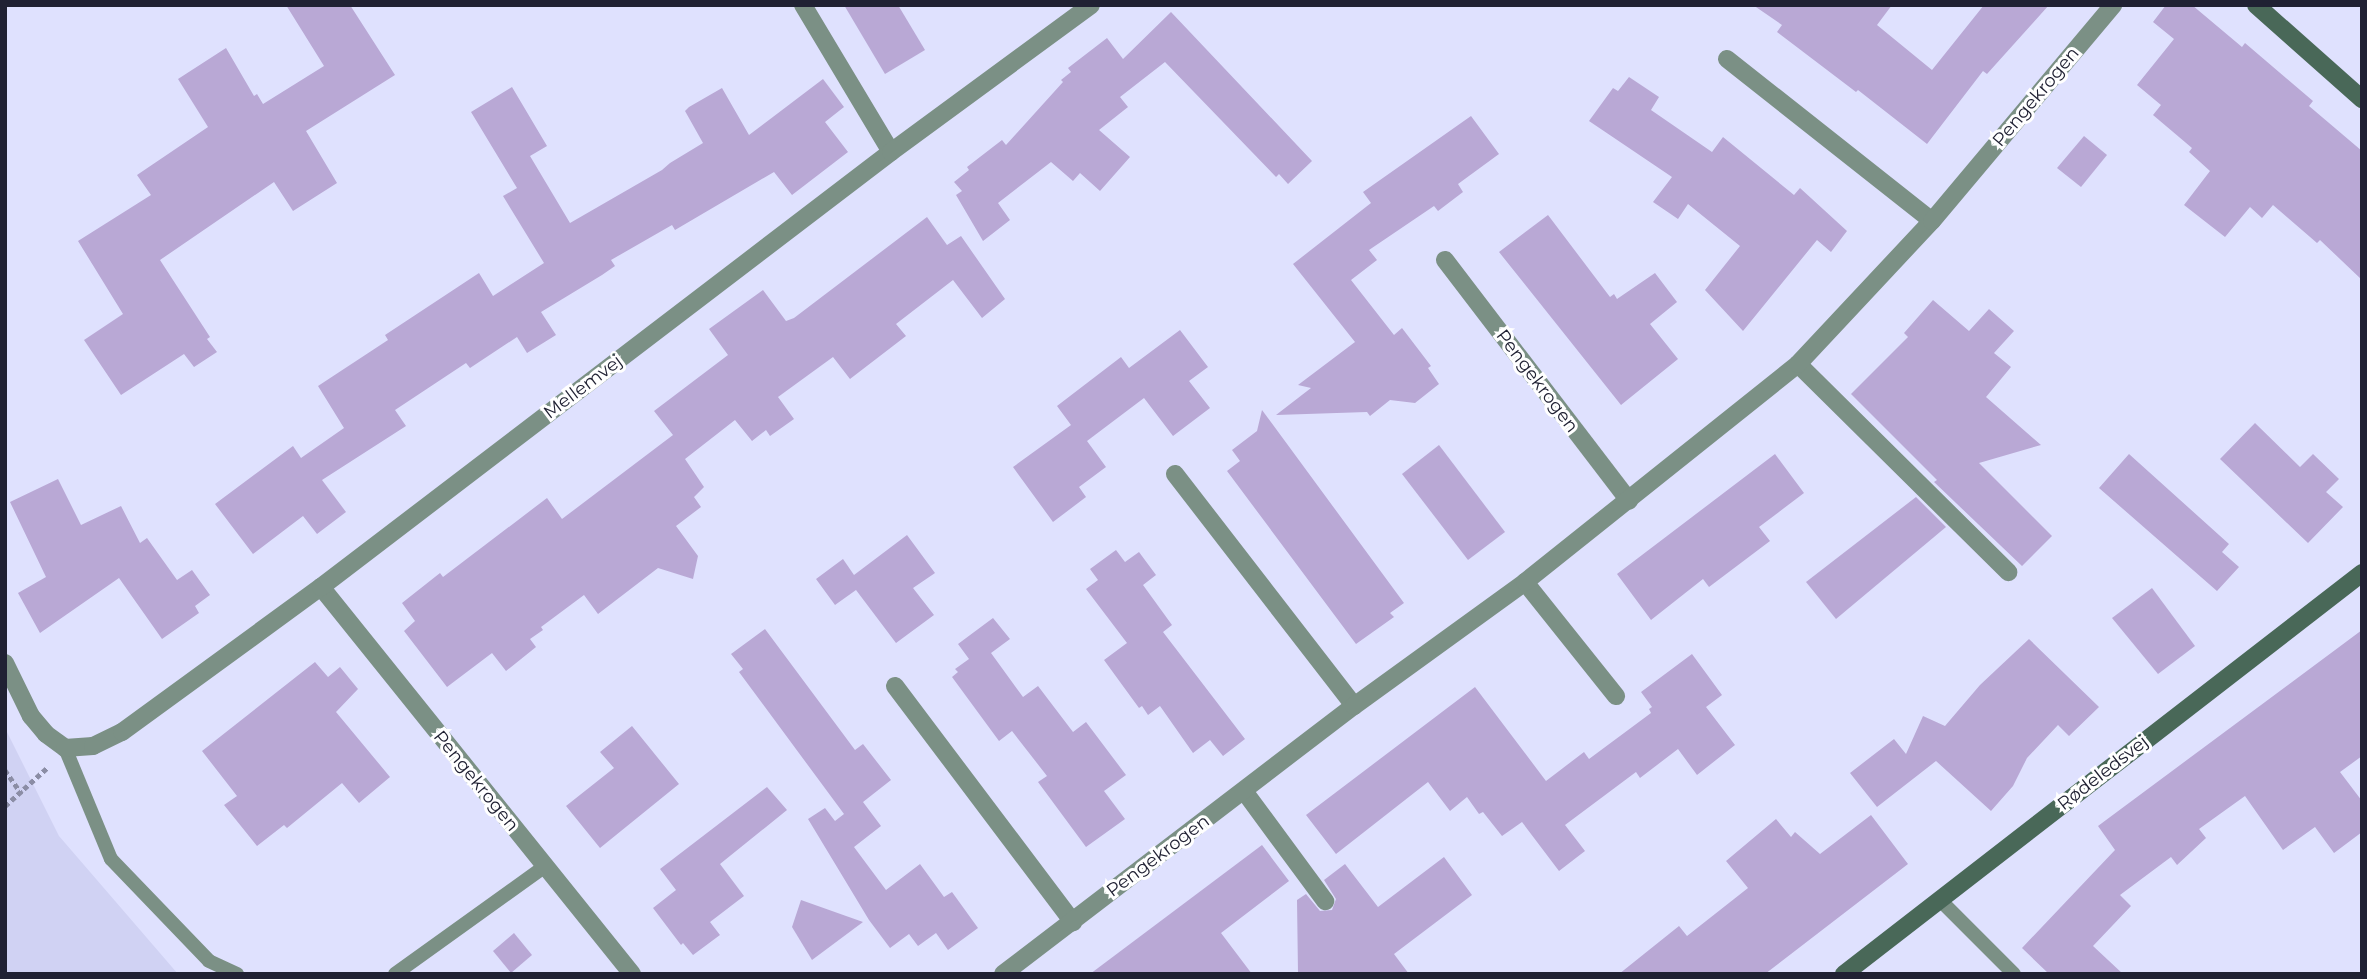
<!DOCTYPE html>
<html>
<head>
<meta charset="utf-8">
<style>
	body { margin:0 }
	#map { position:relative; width:2367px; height:979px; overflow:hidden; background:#dfe1fe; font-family:Montserrat,sans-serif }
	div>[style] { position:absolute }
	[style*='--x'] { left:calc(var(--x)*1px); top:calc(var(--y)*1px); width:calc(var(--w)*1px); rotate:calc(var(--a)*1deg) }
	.built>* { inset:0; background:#d0d2f3 }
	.building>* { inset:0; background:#b9a8d5 }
	.path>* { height:4.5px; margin-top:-2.25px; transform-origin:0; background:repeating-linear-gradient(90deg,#8b8da5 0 5px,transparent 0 8.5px) }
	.lane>* { height:14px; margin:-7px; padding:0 7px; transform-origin:7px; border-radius:7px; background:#7b9085 }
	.street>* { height:18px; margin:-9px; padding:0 9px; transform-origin:9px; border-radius:9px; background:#7b9085 }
	.secondary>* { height:18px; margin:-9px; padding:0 9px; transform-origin:9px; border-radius:9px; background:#496858 }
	span { translate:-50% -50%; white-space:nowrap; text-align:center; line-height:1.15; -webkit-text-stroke:6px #fff; paint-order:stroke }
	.street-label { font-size:18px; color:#202133 }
	.frame { position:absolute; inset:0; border:7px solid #202133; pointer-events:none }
</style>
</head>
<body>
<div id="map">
	<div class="built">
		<i style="clip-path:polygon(5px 728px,59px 836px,178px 974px,5px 974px)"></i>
	</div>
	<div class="building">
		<i style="clip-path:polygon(286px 5px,350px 5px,395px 75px,306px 131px,337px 183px,293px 211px,274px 182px,160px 260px,210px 337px,207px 339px,217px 352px,194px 367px,184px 354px,121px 395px,84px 340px,123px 314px,78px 241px,151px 195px,137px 175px,208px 127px,178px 79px,226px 48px,254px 96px,257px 94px,263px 104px,324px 66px)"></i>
		<i style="clip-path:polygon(844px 5px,898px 5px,925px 50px,885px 74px)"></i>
		<i style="clip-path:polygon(1753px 5px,1892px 5px,1877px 25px,1932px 70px,1984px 5px,2049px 5px,1987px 74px,1983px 71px,1927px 144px,1858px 90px,1856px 92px,1777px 32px,1782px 25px)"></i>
		<i style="clip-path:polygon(2166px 5px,2192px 5px,2242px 47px,2245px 43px,2313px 101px,2309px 106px,2362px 151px,2362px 280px,2320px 240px,2317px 243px,2273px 205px,2262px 218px,2250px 207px,2225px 237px,2184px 205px,2210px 171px,2189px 152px,2192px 148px,2153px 115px,2161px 105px,2137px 85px,2174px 39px,2153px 22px)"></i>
		<i style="clip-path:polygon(1171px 12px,1312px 161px,1288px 184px,1279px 174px,1276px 177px,1165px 62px,1120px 97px,1128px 107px,1099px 130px,1130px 157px,1100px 191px,1080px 173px,1073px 181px,1051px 162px,998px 203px,1010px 220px,983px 241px,956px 195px,962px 191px,954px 182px,969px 170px,967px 167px,1002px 140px,1006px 145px,1063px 82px,1061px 80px,1071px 72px,1068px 68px,1107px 38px,1123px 59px)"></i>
		<i style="clip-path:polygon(1629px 77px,1659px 97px,1651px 110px,1712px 152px,1723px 137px,1794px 195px,1800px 188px,1847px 231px,1831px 252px,1817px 240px,1743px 331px,1705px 290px,1740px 246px,1688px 204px,1678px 219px,1653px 202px,1672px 177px,1589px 121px,1613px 88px,1618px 91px)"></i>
		<i style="clip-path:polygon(823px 79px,844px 107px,825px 122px,848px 152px,792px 195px,774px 172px,675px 230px,672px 225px,611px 260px,615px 266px,602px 275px,541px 312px,556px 335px,527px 353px,517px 337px,470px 368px,466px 363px,395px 410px,406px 426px,322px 480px,346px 512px,317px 534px,303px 516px,253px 554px,215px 504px,293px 446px,301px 458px,344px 428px,318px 386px,388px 340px,385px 335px,479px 273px,493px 296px,544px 263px,503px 196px,517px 188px,471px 112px,512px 87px,547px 146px,530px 156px,570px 223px,662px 170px,670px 163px,703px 143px,685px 111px,689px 107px,722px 88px,749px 135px)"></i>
		<i style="clip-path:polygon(1471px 116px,1499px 154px,1458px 184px,1463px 192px,1438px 211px,1434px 206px,1369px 250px,1377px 260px,1351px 280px,1394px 335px,1402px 328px,1431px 366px,1428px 368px,1439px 384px,1415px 403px,1390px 400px,1370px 416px,1367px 412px,1276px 415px,1311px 388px,1298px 385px,1355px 342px,1293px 264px,1371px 203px,1363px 192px)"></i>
		<i style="clip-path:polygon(2084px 136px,2107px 155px,2081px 187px,2057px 168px)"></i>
		<i style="clip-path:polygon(1548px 215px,1610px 297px,1614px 294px,1617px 299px,1655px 273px,1677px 302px,1650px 324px,1678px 359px,1621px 405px,1499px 252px)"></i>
		<i style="clip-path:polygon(927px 217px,947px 245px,961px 236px,1005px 299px,982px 318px,953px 280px,896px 324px,906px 336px,850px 379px,833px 357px,778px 397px,794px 419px,770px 436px,766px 430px,752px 441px,735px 420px,685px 459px,704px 487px,694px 497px,701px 507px,676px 526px,698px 556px,693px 579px,658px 568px,598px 614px,584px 595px,541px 627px,543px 630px,530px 639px,536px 647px,506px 671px,492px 653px,447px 687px,404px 631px,415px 621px,402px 603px,440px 573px,443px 577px,547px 498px,562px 519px,673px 435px,654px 411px,728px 355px,709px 329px,763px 290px,786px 321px,794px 318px)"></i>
		<i style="clip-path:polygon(1933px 300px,1969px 331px,1989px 309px,2014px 331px,1994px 353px,2011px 367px,1986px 397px,2041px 445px,1979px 463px,2052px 536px,2022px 566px,1934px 482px,1937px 480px,1851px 394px,1908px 337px,1904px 333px)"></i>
		<i style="clip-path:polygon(1180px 330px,1208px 367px,1189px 381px,1210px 408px,1173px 436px,1144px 398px,1087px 441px,1106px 467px,1079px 487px,1086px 497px,1053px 522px,1013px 467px,1071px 425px,1057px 406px,1121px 357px,1129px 368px)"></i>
		<i style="clip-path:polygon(1262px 410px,1404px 603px,1390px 613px,1394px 617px,1356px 644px,1227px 471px,1240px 461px,1232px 450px,1257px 431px)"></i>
		<i style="clip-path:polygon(2255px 423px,2300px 467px,2313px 454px,2339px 479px,2326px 492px,2343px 507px,2308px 543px,2220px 459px)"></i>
		<i style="clip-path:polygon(1439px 445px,1505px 532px,1468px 560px,1402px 474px)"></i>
		<i style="clip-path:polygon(1775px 454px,1804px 493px,1759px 527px,1770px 541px,1709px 587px,1703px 579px,1651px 620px,1617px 574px)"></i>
		<i style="clip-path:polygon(2129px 454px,2229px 544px,2222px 552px,2239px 567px,2217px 591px,2099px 488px)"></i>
		<i style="clip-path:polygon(58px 479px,81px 525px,121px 506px,140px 543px,147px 538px,177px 580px,192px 570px,210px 595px,195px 606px,199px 613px,162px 639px,119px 578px,40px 633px,18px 593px,46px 577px,10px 502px)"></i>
		<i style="clip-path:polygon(1916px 497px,1946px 527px,1836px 619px,1806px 582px)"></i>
		<i style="clip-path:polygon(907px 535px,935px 573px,913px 588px,934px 615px,896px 643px,856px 590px,835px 605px,816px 579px,843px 559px,854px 575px)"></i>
		<i style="clip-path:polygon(1116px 550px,1125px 562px,1139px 552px,1156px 575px,1143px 585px,1172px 625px,1163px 632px,1245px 739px,1223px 756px,1210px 740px,1193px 753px,1160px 706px,1148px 715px,1142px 706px,1139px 708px,1104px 660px,1127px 643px,1086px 589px,1098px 580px,1090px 569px)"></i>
		<i style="clip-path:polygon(2152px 588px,2195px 646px,2158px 674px,2112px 618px)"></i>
		<i style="clip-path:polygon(993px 618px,1010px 639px,991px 653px,1023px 697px,1038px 686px,1073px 732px,1086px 722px,1126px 775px,1104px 791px,1125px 819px,1086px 847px,1038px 782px,1047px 776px,1012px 731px,999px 741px,952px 677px,958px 672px,955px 669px,969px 659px,958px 644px)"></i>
		<i style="clip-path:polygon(765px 629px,855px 750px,863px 744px,891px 780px,863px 802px,881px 826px,854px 847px,886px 890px,920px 864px,944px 897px,952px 892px,978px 928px,948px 950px,936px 933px,918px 946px,909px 934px,890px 948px,869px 920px,808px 819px,825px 808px,835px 821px,844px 814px,739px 672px,743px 669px,731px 654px)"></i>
		<i style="clip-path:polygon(2362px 630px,2362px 756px,2340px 772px,2362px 801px,2362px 832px,2334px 853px,2315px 827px,2283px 850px,2245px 796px,2199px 829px,2206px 838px,2177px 865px,2171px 857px,2120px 895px,2131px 906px,2093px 946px,2123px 974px,2049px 974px,2022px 948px,2115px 850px,2098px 826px)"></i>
		<i style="clip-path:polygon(2029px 639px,2099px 707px,2069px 736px,2058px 725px,2027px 758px,2013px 786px,1991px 811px,1936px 761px,1877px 807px,1850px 773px,1894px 739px,1906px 754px,1923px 716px,1945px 726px,1980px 685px)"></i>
		<i style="clip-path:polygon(1692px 654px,1722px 695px,1706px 707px,1735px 745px,1697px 775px,1678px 749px,1640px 778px,1636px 772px,1565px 825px,1585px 851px,1559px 871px,1522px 822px,1502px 836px,1483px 812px,1479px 814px,1467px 797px,1450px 811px,1428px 782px,1336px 854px,1306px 815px,1475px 687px,1546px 781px,1584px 752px,1589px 759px,1651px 713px,1649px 709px,1652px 707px,1641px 692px)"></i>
		<i style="clip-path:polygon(315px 662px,328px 677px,340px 667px,358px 689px,336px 712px,390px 777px,359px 803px,342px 783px,287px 828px,284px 825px,257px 846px,224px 805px,237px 796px,202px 751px)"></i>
		<i style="clip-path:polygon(632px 726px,679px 784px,600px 848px,566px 806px,614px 768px,600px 752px)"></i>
		<i style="clip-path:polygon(767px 787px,787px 810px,720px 864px,744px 896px,710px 922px,720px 935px,693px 955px,683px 943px,681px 945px,653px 908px,676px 890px,660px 869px)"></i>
		<i style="clip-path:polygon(1871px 815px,1908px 864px,1765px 974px,1619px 974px,1679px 926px,1687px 936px,1748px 888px,1726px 861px,1776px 819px,1791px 837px,1795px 832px,1820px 854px)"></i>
		<i style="clip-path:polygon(1262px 845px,1289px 881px,1221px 933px,1252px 974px,1090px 974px)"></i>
		<i style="clip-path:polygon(1444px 857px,1472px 895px,1394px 954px,1409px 974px,1298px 974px,1297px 900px,1306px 894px,1320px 911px,1332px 910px,1336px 899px,1324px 880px,1345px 864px,1378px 907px)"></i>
		<i style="clip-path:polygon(801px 900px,863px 922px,812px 960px,792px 927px)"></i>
		<i style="clip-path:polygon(514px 933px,532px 955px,511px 973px,493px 951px)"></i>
	</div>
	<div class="path">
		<i style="--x:5;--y:770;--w:29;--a:55"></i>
		<i style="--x:5;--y:806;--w:58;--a:-42.2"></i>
	</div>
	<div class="lane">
		<i style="--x:65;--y:748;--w:120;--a:67.5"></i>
		<i style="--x:111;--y:859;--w:141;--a:46.1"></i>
		<i style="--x:209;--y:961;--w:31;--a:25"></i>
		<i style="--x:1939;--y:899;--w:106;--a:45"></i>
		<i style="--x:395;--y:974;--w:183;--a:-35.7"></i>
	</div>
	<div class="street">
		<i style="--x:803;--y:5;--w:171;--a:59.1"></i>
		<i style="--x:1727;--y:59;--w:261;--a:38.3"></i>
		<i style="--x:1445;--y:260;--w:303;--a:52.6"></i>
		<i style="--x:1798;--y:364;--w:296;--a:44.7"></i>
		<i style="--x:1175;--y:474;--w:293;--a:52.3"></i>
		<i style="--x:1525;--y:582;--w:146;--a:51.4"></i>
		<i style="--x:321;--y:587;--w:496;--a:51.2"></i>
		<i style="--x:5;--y:663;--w:59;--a:63.9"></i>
		<i style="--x:31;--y:716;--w:23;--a:50"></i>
		<i style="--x:46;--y:734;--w:24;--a:36"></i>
		<i style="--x:65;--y:748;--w:28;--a:-4"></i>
		<i style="--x:93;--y:746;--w:32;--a:-26"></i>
		<i style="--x:122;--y:732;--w:246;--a:-36.1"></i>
		<i style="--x:321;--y:587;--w:717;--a:-37.35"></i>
		<i style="--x:891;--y:152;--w:248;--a:-36.3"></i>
		<i style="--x:895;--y:686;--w:296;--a:53"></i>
		<i style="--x:1244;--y:791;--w:137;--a:53.6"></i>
		<i style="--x:1003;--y:974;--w:442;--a:-37.4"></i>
		<i style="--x:1354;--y:706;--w:211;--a:-35.9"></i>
		<i style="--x:1525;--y:582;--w:349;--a:-38.6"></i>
		<i style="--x:1798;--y:364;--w:196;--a:-46.9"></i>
		<i style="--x:1932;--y:221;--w:282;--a:-50"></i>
	</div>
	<div class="secondary">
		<i style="--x:2256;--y:5;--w:142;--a:41.6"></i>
		<i style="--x:1844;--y:974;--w:655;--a:-37.74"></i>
	</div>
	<div class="street-label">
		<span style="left:2036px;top:97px;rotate:-50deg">Pengekrogen</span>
		<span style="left:1537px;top:381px;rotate:53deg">Pengekrogen</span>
		<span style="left:583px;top:387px;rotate:-37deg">Mellemvej</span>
		<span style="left:2103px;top:773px;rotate:-38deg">Rødeledsvej</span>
		<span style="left:476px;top:781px;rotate:51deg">Pengekrogen</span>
		<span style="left:1158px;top:856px;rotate:-37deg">Pengekrogen</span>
	</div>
	<div class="frame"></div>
</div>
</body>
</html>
